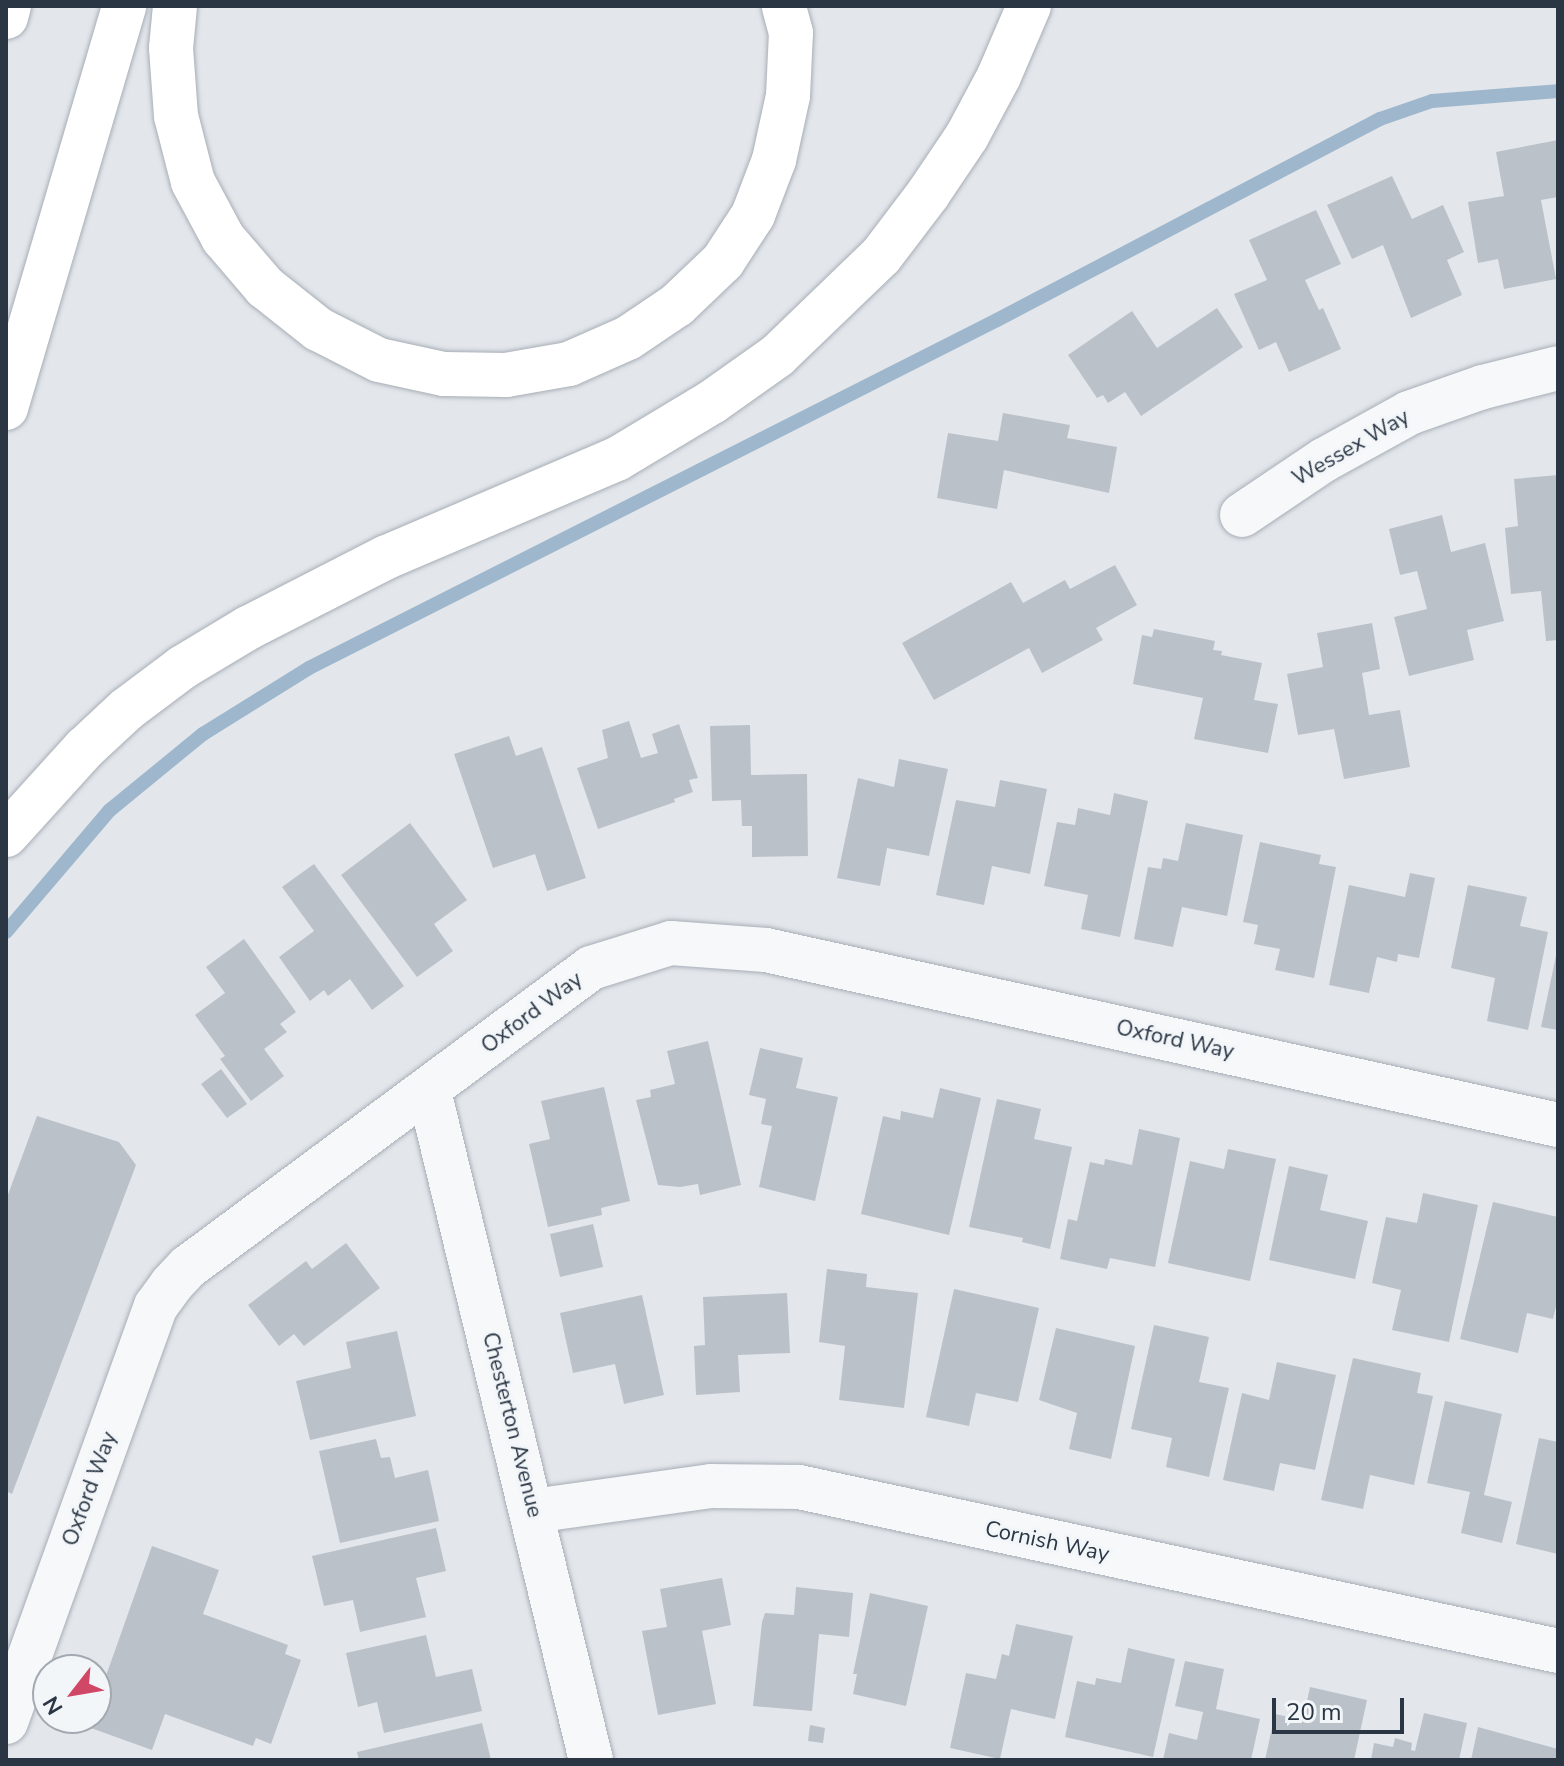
<!DOCTYPE html>
<html>
<head>
<meta charset="utf-8">
<style>
	body { margin:0 }
	#map { position:relative; width:1564px; height:1766px; overflow:hidden; background:#e3e7ec; font-family:"Nunito Sans",sans-serif }
	div>[style] { position:absolute }
	[style*='--x'] { left:calc(var(--x)*1px); top:calc(var(--y)*1px); width:calc(var(--w)*1px); rotate:calc(var(--a)*1deg) }
	.stream>* { height:14px; margin:-7px; padding:0 7px; transform-origin:7px; border-radius:7px; background:#9eb7cc }
	.building>* { inset:0; background:#bac1c9 }
	.roads { filter:drop-shadow(0 0 2px #a8aeb6) drop-shadow(0 0 2px #a8aeb6) }
	.street>* { height:44px; margin:-22px; padding:0 22px; transform-origin:22px; border-radius:22px; background:#f6f8fa }
	.highway>* { height:44px; margin:-22px; padding:0 22px; transform-origin:22px; border-radius:22px; background:#fff }
	span { translate:-50% -50%; white-space:nowrap; text-align:center; line-height:1.15; -webkit-text-stroke:6px #f3f6f9; paint-order:stroke }
	.street-label { font-size:22px; color:#2a3644 }
	.frame { position:absolute; inset:0; border:8px solid #2a3644; pointer-events:none }
	.north { position:absolute; left:32px; top:1654px; width:80px; height:80px; box-sizing:border-box; background:#f3f6f9; border:2px solid #a3a9b1; border-radius:50%; rotate:239deg; font-size:22px; font-weight:700; line-height:32px; text-align:center; color:#2a3644 }
	.north::after { content:''; display:block; margin:auto; width:28px; height:36px; background:#d14766; clip-path:polygon(50% 0,100% 100%,50% 72%,0 100%) }
	.scale { position:absolute; left:1272px; top:1698px; width:132px; height:36px; box-sizing:border-box; border:4px solid #2a3644; border-top:0; padding-left:10px; font-size:24px; line-height:28px; white-space:nowrap; color:#2a3644; -webkit-text-stroke:6px #f3f6f9; paint-order:stroke }
</style>
</head>
<body>
<div id="map">
	<div class="stream">
		<i style="--x:6;--y:932;--w:160;--a:-49.6"></i>
		<i style="--x:110;--y:810;--w:120;--a:-39.3"></i>
		<i style="--x:203;--y:734;--w:125;--a:-31.9"></i>
		<i style="--x:309;--y:668;--w:771;--a:-26.83"></i>
		<i style="--x:997;--y:320;--w:433;--a:-27.7"></i>
		<i style="--x:1380;--y:119;--w:55;--a:-19.1"></i>
		<i style="--x:1432;--y:101;--w:126;--a:-4.5"></i>
	</div>
	<div class="building">
		<i style="clip-path:polygon(1558px 140px,1558px 197px,1541px 200px,1556px 279px,1504px 289px,1498px 259px,1478px 263px,1468px 202px,1504px 196px,1496px 152px)"></i>
		<i style="clip-path:polygon(1392px 176px,1412px 219px,1443px 205px,1464px 252px,1447px 260px,1462px 295px,1411px 318px,1383px 245px,1352px 259px,1327px 205px)"></i>
		<i style="clip-path:polygon(1316px 210px,1341px 264px,1305px 280px,1319px 310px,1323px 308px,1341px 349px,1289px 372px,1276px 342px,1259px 350px,1234px 294px,1267px 280px,1249px 240px)"></i>
		<i style="clip-path:polygon(1217px 308px,1243px 347px,1141px 416px,1125px 392px,1108px 403px,1103px 395px,1097px 398px,1068px 355px,1132px 311px,1157px 348px)"></i>
		<i style="clip-path:polygon(1003px 413px,1070px 425px,1067px 438px,1117px 447px,1109px 493px,1004px 470px,997px 509px,937px 498px,948px 433px,998px 441px)"></i>
		<i style="clip-path:polygon(1558px 475px,1558px 640px,1546px 641px,1541px 591px,1511px 594px,1505px 528px,1518px 526px,1514px 479px)"></i>
		<i style="clip-path:polygon(1442px 515px,1451px 552px,1485px 543px,1504px 621px,1467px 630px,1474px 660px,1409px 676px,1394px 617px,1427px 609px,1417px 571px,1400px 575px,1389px 529px)"></i>
		<i style="clip-path:polygon(1115px 565px,1137px 605px,1096px 628px,1103px 640px,1042px 673px,1029px 648px,934px 700px,902px 643px,1011px 582px,1023px 603px,1065px 580px,1070px 589px)"></i>
		<i style="clip-path:polygon(1372px 623px,1380px 669px,1362px 673px,1369px 715px,1400px 710px,1410px 767px,1344px 779px,1334px 729px,1298px 735px,1287px 674px,1323px 667px,1317px 633px)"></i>
		<i style="clip-path:polygon(1154px 629px,1215px 641px,1213px 650px,1222px 651px,1221px 655px,1262px 663px,1254px 700px,1278px 704px,1268px 753px,1194px 739px,1203px 698px,1133px 684px,1142px 635px,1152px 637px)"></i>
		<i style="clip-path:polygon(629px 721px,641px 758px,658px 753px,652px 734px,679px 724px,698px 778px,689px 780px,693px 792px,674px 799px,675px 802px,598px 829px,577px 768px,608px 758px,602px 730px)"></i>
		<i style="clip-path:polygon(750px 725px,751px 775px,807px 774px,808px 856px,752px 857px,752px 826px,742px 826px,741px 800px,712px 801px,710px 726px)"></i>
		<i style="clip-path:polygon(509px 736px,516px 756px,542px 747px,586px 878px,547px 891px,535px 854px,493px 868px,454px 754px)"></i>
		<i style="clip-path:polygon(899px 759px,948px 769px,929px 856px,887px 848px,880px 886px,837px 878px,858px 778px,894px 787px)"></i>
		<i style="clip-path:polygon(1000px 780px,1047px 789px,1030px 874px,992px 866px,984px 905px,936px 895px,956px 800px,995px 807px)"></i>
		<i style="clip-path:polygon(1114px 793px,1148px 801px,1120px 937px,1081px 929px,1088px 895px,1044px 886px,1057px 822px,1075px 825px,1078px 808px,1110px 815px)"></i>
		<i style="clip-path:polygon(410px 823px,467px 900px,434px 924px,453px 951px,417px 977px,341px 875px)"></i>
		<i style="clip-path:polygon(1186px 823px,1243px 835px,1227px 916px,1182px 907px,1173px 947px,1134px 939px,1148px 867px,1161px 869px,1163px 858px,1178px 861px)"></i>
		<i style="clip-path:polygon(1260px 842px,1321px 855px,1319px 864px,1336px 867px,1314px 978px,1275px 970px,1280px 949px,1254px 944px,1258px 925px,1243px 922px)"></i>
		<i style="clip-path:polygon(314px 864px,404px 986px,372px 1010px,350px 979px,328px 996px,324px 990px,310px 1001px,279px 957px,314px 931px,282px 887px)"></i>
		<i style="clip-path:polygon(1410px 873px,1435px 878px,1419px 958px,1398px 954px,1397px 962px,1377px 957px,1369px 993px,1329px 985px,1349px 885px,1405px 897px)"></i>
		<i style="clip-path:polygon(1468px 885px,1527px 897px,1520px 926px,1548px 932px,1528px 1030px,1487px 1021px,1495px 978px,1451px 968px)"></i>
		<i style="clip-path:polygon(244px 939px,296px 1012px,280px 1024px,287px 1032px,264px 1049px,284px 1076px,251px 1101px,220px 1059px,225px 1056px,195px 1015px,225px 993px,206px 967px)"></i>
		<i style="clip-path:polygon(1557px 951px,1558px 951px,1558px 1030px,1541px 1027px)"></i>
		<i style="clip-path:polygon(708px 1041px,741px 1185px,700px 1195px,698px 1184px,680px 1187px,658px 1185px,636px 1100px,651px 1097px,650px 1090px,675px 1084px,667px 1051px)"></i>
		<i style="clip-path:polygon(760px 1048px,803px 1058px,796px 1088px,838px 1097px,815px 1201px,759px 1187px,772px 1126px,761px 1124px,766px 1099px,749px 1095px)"></i>
		<i style="clip-path:polygon(221px 1069px,247px 1104px,227px 1118px,201px 1084px)"></i>
		<i style="clip-path:polygon(604px 1087px,630px 1201px,601px 1208px,602px 1215px,548px 1227px,529px 1144px,550px 1139px,541px 1101px)"></i>
		<i style="clip-path:polygon(940px 1088px,981px 1098px,949px 1235px,861px 1214px,883px 1116px,900px 1120px,901px 1111px,933px 1118px)"></i>
		<i style="clip-path:polygon(997px 1099px,1041px 1109px,1034px 1139px,1072px 1147px,1050px 1249px,1022px 1242px,1023px 1238px,969px 1227px)"></i>
		<i style="clip-path:polygon(37px 1116px,119px 1142px,136px 1165px,12px 1494px,6px 1491px,6px 1200px)"></i>
		<i style="clip-path:polygon(1139px 1129px,1180px 1138px,1155px 1267px,1110px 1258px,1107px 1269px,1060px 1259px,1068px 1219px,1077px 1221px,1090px 1162px,1104px 1165px,1105px 1159px,1132px 1165px)"></i>
		<i style="clip-path:polygon(1228px 1149px,1276px 1159px,1250px 1281px,1168px 1263px,1190px 1161px,1224px 1169px)"></i>
		<i style="clip-path:polygon(1289px 1166px,1328px 1175px,1320px 1210px,1368px 1221px,1355px 1279px,1269px 1260px)"></i>
		<i style="clip-path:polygon(1423px 1193px,1478px 1205px,1449px 1342px,1392px 1330px,1401px 1290px,1372px 1283px,1386px 1217px,1417px 1223px)"></i>
		<i style="clip-path:polygon(1493px 1202px,1558px 1217px,1558px 1298px,1553px 1319px,1527px 1313px,1518px 1353px,1460px 1339px)"></i>
		<i style="clip-path:polygon(593px 1224px,603px 1267px,560px 1277px,550px 1234px)"></i>
		<i style="clip-path:polygon(346px 1243px,380px 1288px,304px 1346px,294px 1334px,279px 1346px,248px 1305px,306px 1261px,312px 1269px)"></i>
		<i style="clip-path:polygon(827px 1269px,867px 1274px,866px 1287px,918px 1293px,904px 1408px,839px 1400px,845px 1346px,819px 1342px)"></i>
		<i style="clip-path:polygon(954px 1289px,1039px 1308px,1018px 1402px,976px 1393px,969px 1426px,926px 1417px)"></i>
		<i style="clip-path:polygon(787px 1293px,790px 1353px,738px 1355px,740px 1392px,696px 1395px,694px 1346px,705px 1345px,703px 1297px)"></i>
		<i style="clip-path:polygon(642px 1295px,664px 1395px,624px 1404px,615px 1364px,573px 1373px,560px 1313px)"></i>
		<i style="clip-path:polygon(1154px 1325px,1209px 1337px,1199px 1382px,1229px 1388px,1209px 1477px,1166px 1467px,1172px 1438px,1131px 1429px)"></i>
		<i style="clip-path:polygon(1056px 1328px,1135px 1346px,1111px 1459px,1069px 1449px,1077px 1413px,1039px 1400px)"></i>
		<i style="clip-path:polygon(397px 1331px,416px 1416px,310px 1440px,296px 1381px,351px 1368px,346px 1342px)"></i>
		<i style="clip-path:polygon(1353px 1358px,1421px 1373px,1417px 1393px,1433px 1396px,1414px 1485px,1370px 1475px,1363px 1509px,1321px 1500px)"></i>
		<i style="clip-path:polygon(1277px 1362px,1336px 1375px,1315px 1470px,1280px 1463px,1274px 1491px,1223px 1480px,1242px 1393px,1269px 1400px)"></i>
		<i style="clip-path:polygon(1445px 1401px,1502px 1414px,1484px 1495px,1512px 1502px,1502px 1543px,1461px 1533px,1470px 1492px,1427px 1483px)"></i>
		<i style="clip-path:polygon(1539px 1438px,1558px 1442px,1558px 1554px,1516px 1544px)"></i>
		<i style="clip-path:polygon(376px 1439px,381px 1458px,390px 1457px,395px 1478px,428px 1470px,439px 1521px,340px 1543px,319px 1451px)"></i>
		<i style="clip-path:polygon(436px 1528px,446px 1571px,416px 1578px,426px 1617px,360px 1632px,353px 1600px,324px 1606px,312px 1556px)"></i>
		<i style="clip-path:polygon(152px 1546px,219px 1570px,203px 1614px,288px 1645px,285px 1654px,301px 1660px,271px 1744px,256px 1738px,253px 1746px,165px 1714px,152px 1750px,88px 1727px,91px 1718px,96px 1718px,96px 1704px)"></i>
		<i style="clip-path:polygon(722px 1578px,731px 1625px,702px 1631px,716px 1704px,658px 1715px,642px 1631px,667px 1627px,660px 1589px)"></i>
		<i style="clip-path:polygon(796px 1587px,853px 1593px,849px 1637px,819px 1634px,812px 1711px,753px 1706px,762px 1622px,765px 1613px,794px 1615px)"></i>
		<i style="clip-path:polygon(870px 1593px,928px 1606px,906px 1706px,853px 1694px,857px 1674px,853px 1674px)"></i>
		<i style="clip-path:polygon(1016px 1624px,1073px 1636px,1055px 1719px,1011px 1709px,1000px 1759px,950px 1748px,966px 1673px,996px 1679px,1002px 1654px,1009px 1656px)"></i>
		<i style="clip-path:polygon(426px 1635px,436px 1677px,472px 1669px,482px 1711px,384px 1733px,377px 1702px,358px 1707px,346px 1653px)"></i>
		<i style="clip-path:polygon(1128px 1648px,1175px 1659px,1153px 1757px,1065px 1737px,1077px 1681px,1095px 1685px,1096px 1678px,1121px 1683px)"></i>
		<i style="clip-path:polygon(1185px 1661px,1224px 1669px,1216px 1709px,1260px 1719px,1251px 1760px,1163px 1760px,1169px 1733px,1197px 1740px,1203px 1712px,1175px 1706px)"></i>
		<i style="clip-path:polygon(1310px 1687px,1367px 1700px,1354px 1760px,1265px 1760px,1275px 1714px,1303px 1720px)"></i>
		<i style="clip-path:polygon(1424px 1713px,1467px 1723px,1459px 1760px,1371px 1760px,1374px 1743px,1393px 1747px,1395px 1738px,1412px 1743px,1411px 1750px,1415px 1751px)"></i>
		<i style="clip-path:polygon(482px 1723px,491px 1760px,359px 1760px,357px 1752px)"></i>
		<i style="clip-path:polygon(810px 1725px,825px 1728px,823px 1743px,808px 1741px)"></i>
		<i style="clip-path:polygon(1478px 1727px,1558px 1749px,1558px 1760px,1471px 1760px)"></i>
	</div>
	<div class="roads">
		<div class="street">
			<i style="--x:1242;--y:515;--w:99;--a:-33.9"></i>
			<i style="--x:1324;--y:460;--w:97;--a:-28.9"></i>
			<i style="--x:1409;--y:413;--w:78;--a:-19.4"></i>
			<i style="--x:1483;--y:387;--w:77;--a:-14.2"></i>
			<i style="--x:429;--y:1091;--w:688;--a:76.39"></i>
			<i style="--x:533;--y:1511;--w:180;--a:-8"></i>
			<i style="--x:711;--y:1486;--w:88;--a:0.7"></i>
			<i style="--x:799;--y:1487;--w:777;--a:12.19"></i>
			<i style="--x:6;--y:1722;--w:442;--a:-70.2"></i>
			<i style="--x:156;--y:1306;--w:26;--a:-54"></i>
			<i style="--x:171;--y:1285;--w:25;--a:-47"></i>
			<i style="--x:188;--y:1267;--w:502;--a:-36.57"></i>
			<i style="--x:591;--y:968;--w:84;--a:-17.4"></i>
			<i style="--x:671;--y:943;--w:95;--a:4.2"></i>
			<i style="--x:766;--y:950;--w:811;--a:12.46"></i>
		</div>
		<div class="highway">
			<i style="--x:175;--y:6;--w:42;--a:95.4"></i>
			<i style="--x:171;--y:48;--w:68;--a:85.8"></i>
			<i style="--x:176;--y:116;--w:68;--a:75.6"></i>
			<i style="--x:193;--y:182;--w:64;--a:61.8"></i>
			<i style="--x:223;--y:238;--w:65;--a:49.4"></i>
			<i style="--x:265;--y:287;--w:68;--a:38.4"></i>
			<i style="--x:318;--y:329;--w:68;--a:26.9"></i>
			<i style="--x:379;--y:360;--w:66;--a:12.2"></i>
			<i style="--x:444;--y:374;--w:62;--a:0.9"></i>
			<i style="--x:506;--y:375;--w:64;--a:-9.9"></i>
			<i style="--x:569;--y:364;--w:64;--a:-23.8"></i>
			<i style="--x:628;--y:338;--w:59;--a:-34"></i>
			<i style="--x:677;--y:305;--w:64;--a:-43.7"></i>
			<i style="--x:723;--y:261;--w:55;--a:-56.9"></i>
			<i style="--x:753;--y:215;--w:59;--a:-69.1"></i>
			<i style="--x:774;--y:160;--w:66;--a:-77.7"></i>
			<i style="--x:788;--y:96;--w:63;--a:-87.3"></i>
			<i style="--x:791;--y:33;--w:28;--a:-105"></i>
			<i style="--x:6;--y:17;--w:11;--a:-75"></i>
			<i style="--x:6;--y:408;--w:419;--a:-73.6"></i>
			<i style="--x:6;--y:835;--w:118;--a:-47.8"></i>
			<i style="--x:85;--y:748;--w:57;--a:-42.9"></i>
			<i style="--x:127;--y:709;--w:70;--a:-36.9"></i>
			<i style="--x:183;--y:667;--w:76;--a:-31"></i>
			<i style="--x:248;--y:628;--w:156;--a:-27.1"></i>
			<i style="--x:387;--y:557;--w:250;--a:-23.1"></i>
			<i style="--x:617;--y:459;--w:111;--a:-31"></i>
			<i style="--x:712;--y:402;--w:80;--a:-35.3"></i>
			<i style="--x:777;--y:356;--w:144;--a:-43.9"></i>
			<i style="--x:881;--y:256;--w:78;--a:-52.8"></i>
			<i style="--x:928;--y:194;--w:70;--a:-56.1"></i>
			<i style="--x:967;--y:136;--w:68;--a:-61.9"></i>
			<i style="--x:999;--y:76;--w:76;--a:-66.8"></i>
		</div>
	</div>
	<div class="street-label">
		<span style="left:1351px;top:448px;rotate:-30deg">Wessex Way</span>
		<span style="left:532px;top:1013px;rotate:-37deg">Oxford Way</span>
		<span style="left:1175px;top:1040px;rotate:12deg">Oxford Way</span>
		<span style="left:512px;top:1425px;rotate:76deg">Chesterton Avenue</span>
		<span style="left:90px;top:1489px;rotate:-70deg">Oxford Way</span>
		<span style="left:1047px;top:1542px;rotate:12deg">Cornish Way</span>
	</div>
	<div class="frame"></div>
	<div class="north">N</div>
	<div class="scale">20 m</div>
</div>
</body>
</html>
